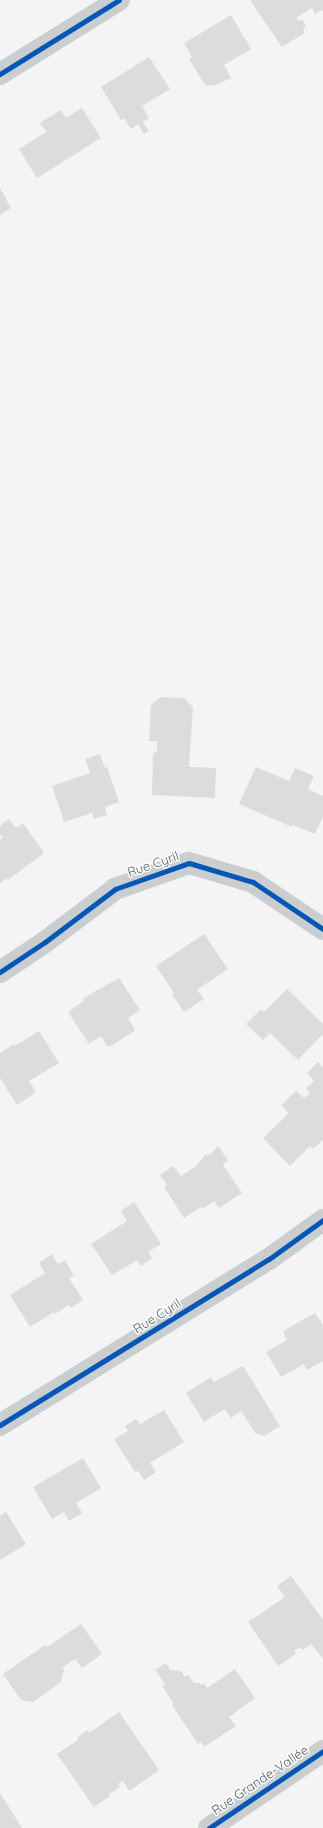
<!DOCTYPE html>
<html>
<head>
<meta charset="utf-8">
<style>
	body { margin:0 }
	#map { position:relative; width:323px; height:1828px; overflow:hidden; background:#f4f4f4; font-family:Quicksand,sans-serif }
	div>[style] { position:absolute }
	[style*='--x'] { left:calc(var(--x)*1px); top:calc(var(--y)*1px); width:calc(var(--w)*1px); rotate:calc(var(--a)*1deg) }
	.building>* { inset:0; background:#dbdcdd }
	.minor>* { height:22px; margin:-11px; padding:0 11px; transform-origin:11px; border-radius:11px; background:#cacecf }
	.cycleway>* { height:5px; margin:-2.5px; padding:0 2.5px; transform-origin:2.5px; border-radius:2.5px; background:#0057b8 }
	span { translate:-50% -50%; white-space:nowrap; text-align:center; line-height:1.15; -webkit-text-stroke:3px #fff; paint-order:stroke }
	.street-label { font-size:13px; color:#4a5a60 }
</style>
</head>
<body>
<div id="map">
	<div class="building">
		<i style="clip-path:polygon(250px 0,323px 0,323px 10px,315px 14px,312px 8px,296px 18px,299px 21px,302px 19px,306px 26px,303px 29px,305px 33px,282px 47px)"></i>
		<i style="clip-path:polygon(231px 15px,251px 49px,224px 65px,231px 78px,213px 86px,205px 85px,189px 59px,192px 57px,184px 43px)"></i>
		<i style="clip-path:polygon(149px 57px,170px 89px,142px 106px,149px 118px,143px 122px,149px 131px,144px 134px,138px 124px,131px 129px,124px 118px,121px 120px,101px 87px)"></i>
		<i style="clip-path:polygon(82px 108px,101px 138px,37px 178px,19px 149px,46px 132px,40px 123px,61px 110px,66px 118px)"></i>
		<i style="clip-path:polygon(0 188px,11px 208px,0 215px)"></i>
		<i style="clip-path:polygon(161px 697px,184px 698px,193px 707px,189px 767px,216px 768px,215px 798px,152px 795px,153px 753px,157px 752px,157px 741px,149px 741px,151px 705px)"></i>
		<i style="clip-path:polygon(100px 754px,105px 768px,107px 767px,119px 802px,105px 807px,107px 815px,94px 819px,92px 813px,64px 822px,52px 786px,90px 773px,85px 759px)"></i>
		<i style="clip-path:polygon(256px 767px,289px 781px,295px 768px,314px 776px,308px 789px,323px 796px,323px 817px,315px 834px,293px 825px,292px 827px,239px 804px)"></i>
		<i style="clip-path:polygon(9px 819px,16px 828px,23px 823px,44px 853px,8px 880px,7px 878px,0 883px,0 840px,3px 838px,0 834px,0 826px)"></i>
		<i style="clip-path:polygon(204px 934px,228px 969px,197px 990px,204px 999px,184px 1012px,172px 994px,174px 993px,156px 966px)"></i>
		<i style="clip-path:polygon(119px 978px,140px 1010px,128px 1018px,134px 1028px,134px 1031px,111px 1046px,107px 1046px,101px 1036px,89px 1044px,68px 1012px,84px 1001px,83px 999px,94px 992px)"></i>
		<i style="clip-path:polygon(287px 989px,323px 1024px,323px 1034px,298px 1060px,270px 1033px,263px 1040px,246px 1024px,261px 1009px,264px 1012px)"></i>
		<i style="clip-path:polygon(39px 1031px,59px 1063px,29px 1081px,36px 1092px,17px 1105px,0 1078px,0 1053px,14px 1044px,15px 1046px)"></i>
		<i style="clip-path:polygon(318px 1062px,323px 1068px,323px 1140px,313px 1149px,310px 1146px,290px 1166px,263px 1138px,289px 1113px,281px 1105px,296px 1091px,304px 1098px,310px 1093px,306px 1088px,314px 1081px,307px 1073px)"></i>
		<i style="clip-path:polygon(218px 1146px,228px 1160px,223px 1165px,242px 1193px,219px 1208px,214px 1201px,202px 1209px,201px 1207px,184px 1218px,164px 1187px,167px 1185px,160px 1175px,173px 1166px,181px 1176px,196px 1166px,205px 1155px,211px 1154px)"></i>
		<i style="clip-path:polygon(134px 1202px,161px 1244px,148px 1252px,152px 1258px,141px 1266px,137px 1260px,112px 1275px,91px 1244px,127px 1221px,121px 1211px)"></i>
		<i style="clip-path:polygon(52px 1254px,58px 1264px,65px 1260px,74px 1276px,69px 1278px,83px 1300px,71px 1308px,69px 1305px,55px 1314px,54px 1312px,30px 1327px,10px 1295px,45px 1273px,39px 1263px)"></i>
		<i style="clip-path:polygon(315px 1313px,323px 1325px,323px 1361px,307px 1370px,304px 1364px,281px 1377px,266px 1352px,287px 1340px,283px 1331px)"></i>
		<i style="clip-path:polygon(243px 1366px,280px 1426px,264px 1436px,260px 1434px,256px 1434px,241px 1411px,231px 1418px,225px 1409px,204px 1422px,186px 1393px,211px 1377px,214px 1382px)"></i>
		<i style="clip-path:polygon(164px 1410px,184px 1442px,150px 1463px,156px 1472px,144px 1480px,138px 1471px,135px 1472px,114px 1439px,128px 1431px,125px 1426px,136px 1419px,140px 1424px)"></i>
		<i style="clip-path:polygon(83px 1458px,101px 1488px,76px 1503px,82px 1513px,69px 1521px,64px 1512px,52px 1519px,33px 1487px)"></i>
		<i style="clip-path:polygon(6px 1512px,26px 1544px,0 1560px,0 1516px)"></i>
		<i style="clip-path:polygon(291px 1576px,323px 1620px,323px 1659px,311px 1644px,302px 1650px,300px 1647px,294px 1651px,296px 1654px,278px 1666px,248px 1622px,285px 1597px,277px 1586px)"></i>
		<i style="clip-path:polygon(81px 1624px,102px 1654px,82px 1668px,75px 1659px,62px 1668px,64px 1670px,61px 1682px,33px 1702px,21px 1700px,3px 1674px,45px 1645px,47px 1647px)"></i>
		<i style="clip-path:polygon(166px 1663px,170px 1670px,181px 1671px,185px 1677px,188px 1675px,194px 1683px,199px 1683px,201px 1685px,204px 1683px,207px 1688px,235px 1669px,255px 1698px,229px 1717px,236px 1726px,204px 1747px,201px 1742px,198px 1744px,172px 1705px,174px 1704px,162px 1686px,165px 1684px,155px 1670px)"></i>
		<i style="clip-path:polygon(119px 1712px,159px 1770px,129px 1791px,123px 1781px,118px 1784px,120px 1787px,109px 1794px,110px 1796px,94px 1807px,57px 1754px,78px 1740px,78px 1737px,88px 1730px,89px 1733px)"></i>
		<i style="clip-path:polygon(0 1793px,22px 1828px,0 1828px)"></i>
	</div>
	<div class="minor">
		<i style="--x:0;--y:74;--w:140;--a:-31.9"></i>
		<i style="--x:0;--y:972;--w:54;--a:-33.7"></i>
		<i style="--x:45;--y:942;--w:88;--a:-37.1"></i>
		<i style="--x:115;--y:889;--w:78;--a:-19.4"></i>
		<i style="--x:189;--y:863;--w:67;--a:16.5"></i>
		<i style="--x:253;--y:882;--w:84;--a:33.9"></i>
		<i style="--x:0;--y:1425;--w:316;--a:-31.7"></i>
		<i style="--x:269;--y:1259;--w:67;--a:-35.8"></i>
		<i style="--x:209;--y:1828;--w:138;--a:-34"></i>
	</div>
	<div class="cycleway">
		<i style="--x:0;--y:74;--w:140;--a:-31.9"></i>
		<i style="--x:0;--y:972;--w:54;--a:-33.7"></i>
		<i style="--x:45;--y:942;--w:88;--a:-37.1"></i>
		<i style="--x:115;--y:889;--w:78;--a:-19.4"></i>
		<i style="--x:189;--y:863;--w:67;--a:16.5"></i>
		<i style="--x:253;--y:882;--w:84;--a:33.9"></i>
		<i style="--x:0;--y:1425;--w:316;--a:-31.7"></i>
		<i style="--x:269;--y:1259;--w:67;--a:-35.8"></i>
		<i style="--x:209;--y:1828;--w:138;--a:-34"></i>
	</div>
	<div class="street-label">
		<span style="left:153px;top:864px;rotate:-19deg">Rue Cyril</span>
		<span style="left:157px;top:1316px;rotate:-32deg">Rue Cyril</span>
		<span style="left:260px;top:1780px;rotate:-34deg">Rue Grande-Vallée</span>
	</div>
</div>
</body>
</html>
